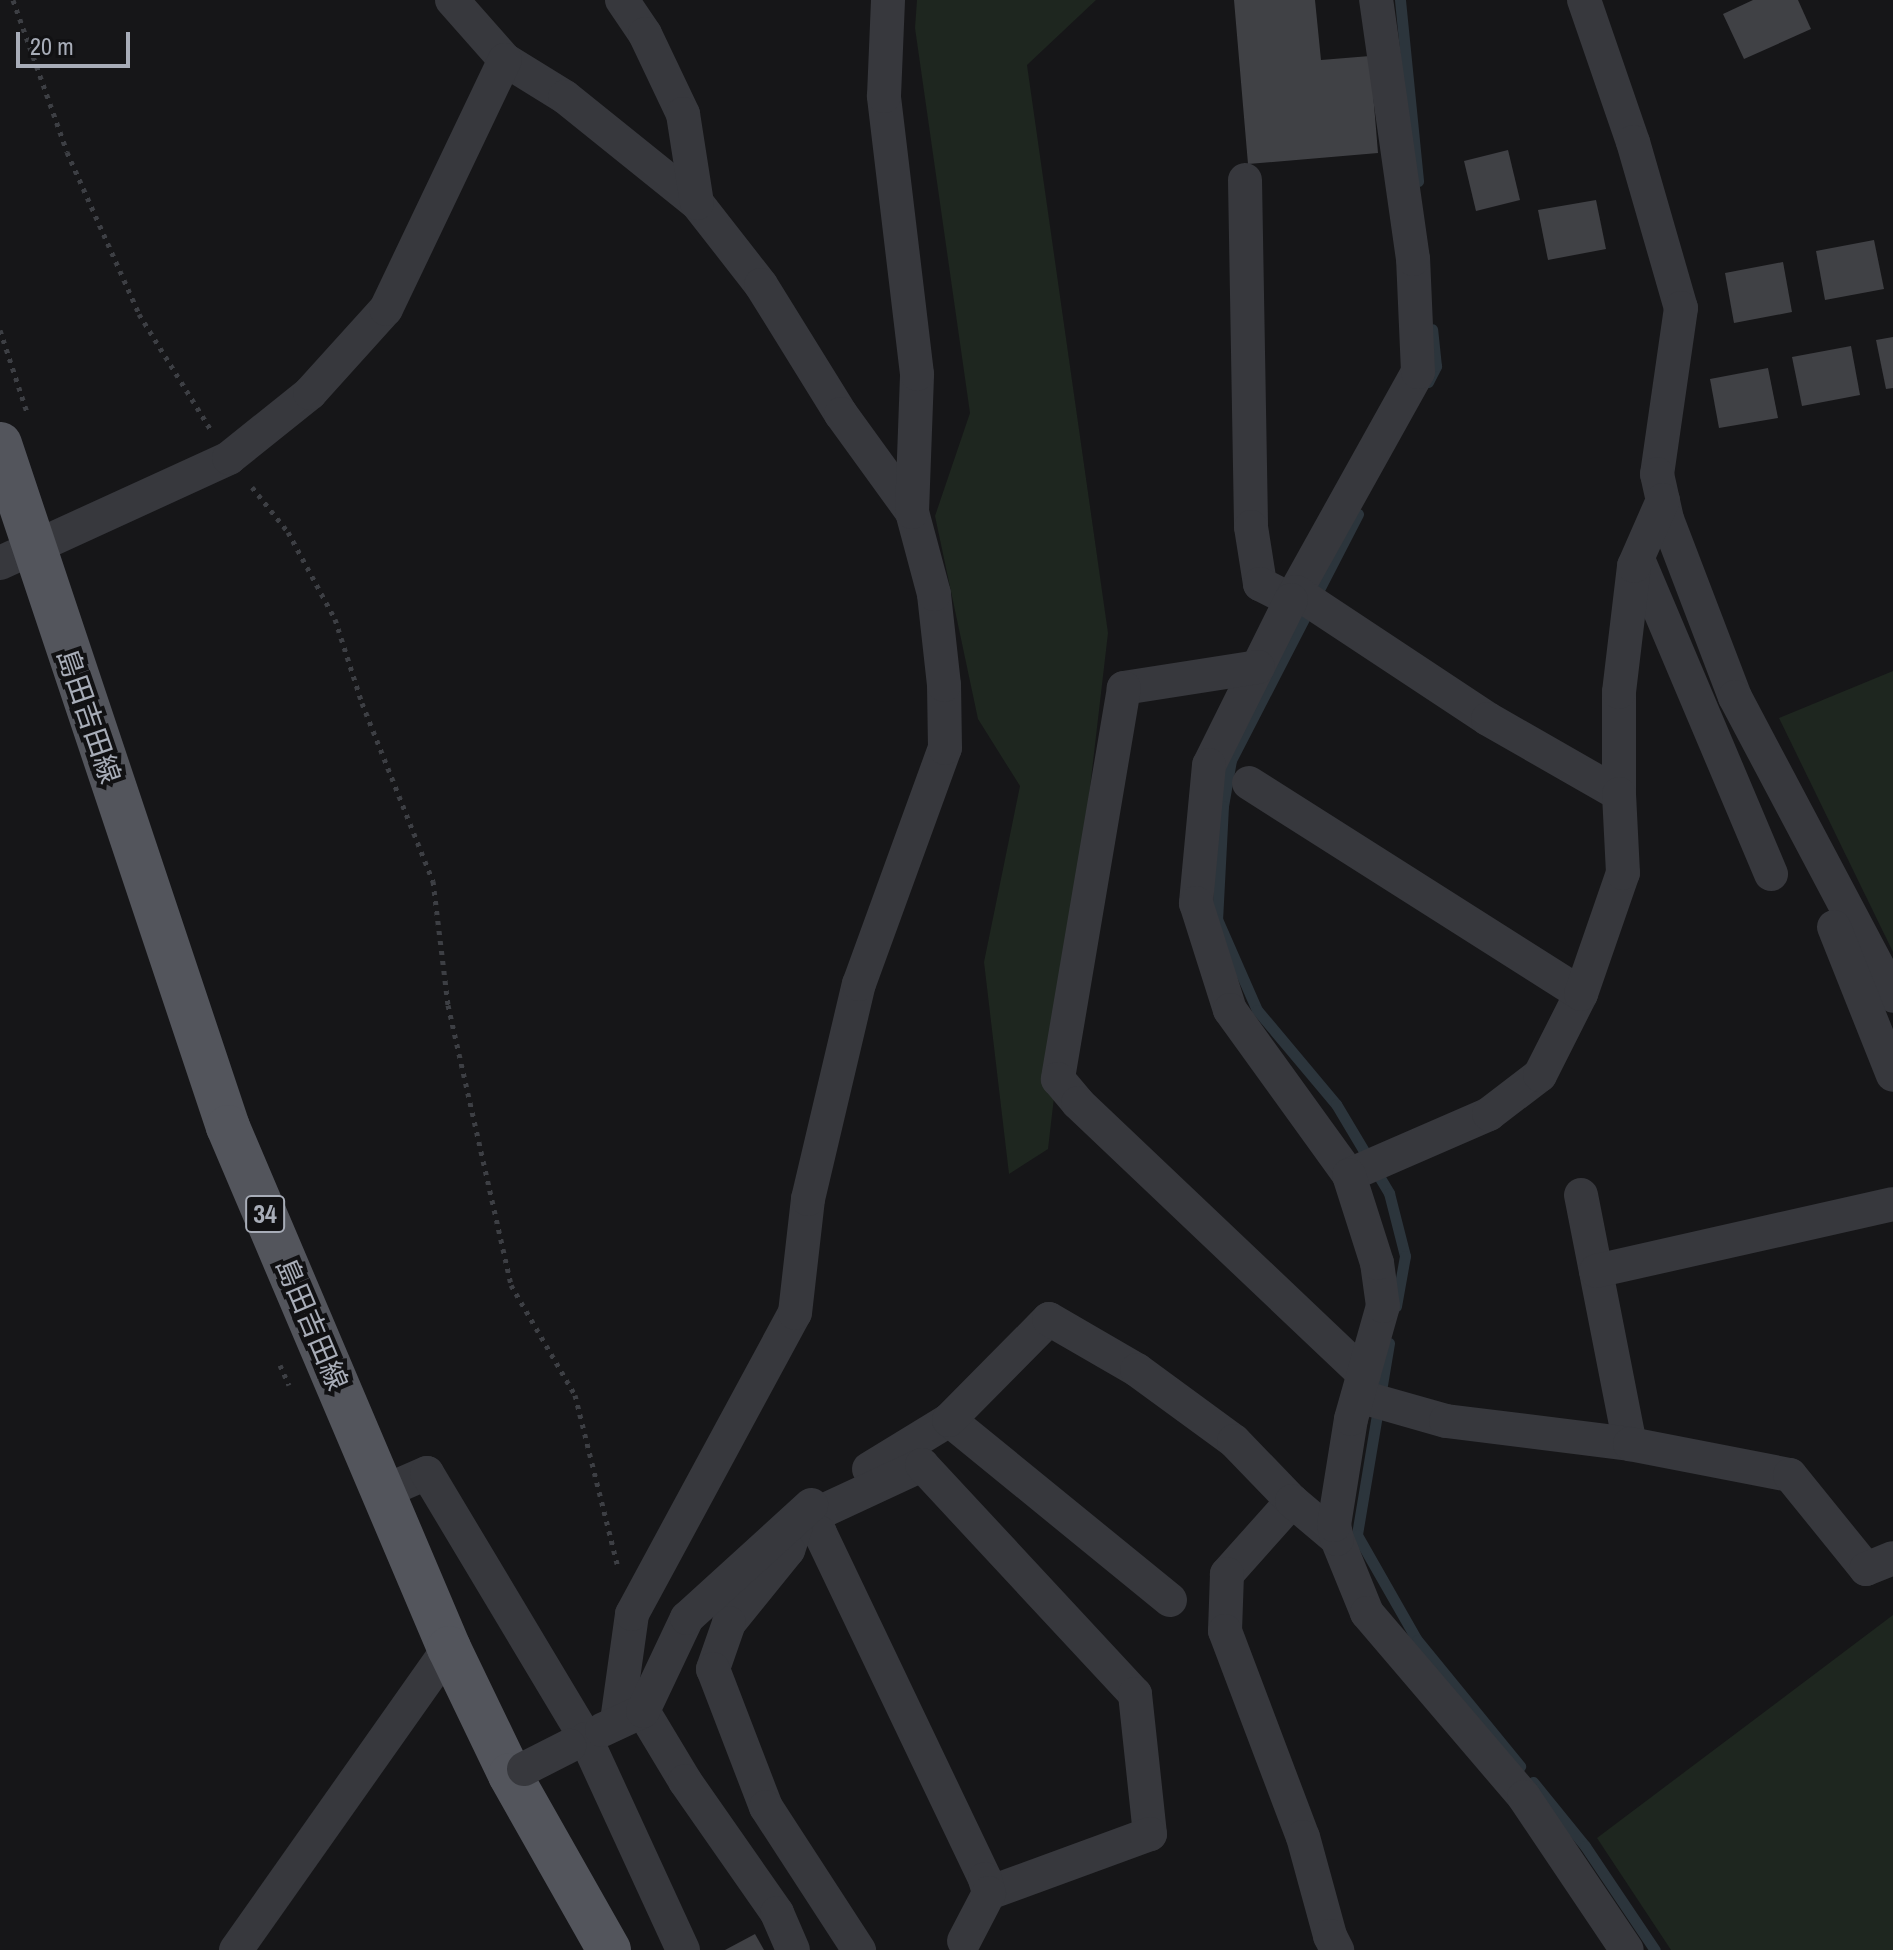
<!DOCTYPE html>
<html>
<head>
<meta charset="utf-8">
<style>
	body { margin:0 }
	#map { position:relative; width:1893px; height:1950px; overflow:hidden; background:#161618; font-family:"Archivo Narrow","Noto Sans JP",sans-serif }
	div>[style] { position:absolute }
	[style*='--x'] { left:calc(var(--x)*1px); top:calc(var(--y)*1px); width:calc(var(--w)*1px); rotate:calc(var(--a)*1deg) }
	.green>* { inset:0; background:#1e261f }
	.stream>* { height:11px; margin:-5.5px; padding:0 5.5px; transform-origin:5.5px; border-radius:5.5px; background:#2c353c }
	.building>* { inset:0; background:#404145 }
	.path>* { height:5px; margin-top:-2.5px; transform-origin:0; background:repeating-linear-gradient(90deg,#3d3f44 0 4px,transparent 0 10px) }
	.minor>* { height:34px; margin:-17px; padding:0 17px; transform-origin:17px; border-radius:17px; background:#37383d }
	.primary>* { height:44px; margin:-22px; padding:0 22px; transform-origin:22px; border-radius:22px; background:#53555c }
	.minor-bridge>* { height:34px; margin:-17px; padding:0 17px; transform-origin:17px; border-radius:17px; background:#37383d }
	span { translate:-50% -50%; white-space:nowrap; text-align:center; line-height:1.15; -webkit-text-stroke:8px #111113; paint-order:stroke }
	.shield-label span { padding:2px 6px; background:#111113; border:2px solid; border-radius:6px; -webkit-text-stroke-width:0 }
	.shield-label { font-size:26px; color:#a8adb8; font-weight:700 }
	.street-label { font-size:28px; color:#a8adb8 }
	.scale { position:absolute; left:16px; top:32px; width:114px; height:36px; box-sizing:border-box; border:4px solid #a8adb8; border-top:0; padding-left:10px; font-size:24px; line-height:28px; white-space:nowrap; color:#a8adb8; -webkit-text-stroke:6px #111113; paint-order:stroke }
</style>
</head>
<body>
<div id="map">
	<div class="green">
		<i style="clip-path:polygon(917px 0,1096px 0,1027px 65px,1108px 633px,1048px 1149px,1009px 1174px,984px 962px,1020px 786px,978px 719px,935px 516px,970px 413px,915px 28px)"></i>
		<i style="clip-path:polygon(1893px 671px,1893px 952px,1779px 718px)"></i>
		<i style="clip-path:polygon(1893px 1615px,1893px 1950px,1671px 1950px,1597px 1838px)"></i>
	</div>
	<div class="stream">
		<i style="--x:1400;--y:0;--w:182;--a:84.3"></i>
		<i style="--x:1428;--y:382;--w:18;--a:-63"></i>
		<i style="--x:1436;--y:366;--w:37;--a:-96"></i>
		<i style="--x:1358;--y:514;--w:277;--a:117.3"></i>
		<i style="--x:1231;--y:760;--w:47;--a:99.9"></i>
		<i style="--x:1223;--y:806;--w:113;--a:93"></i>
		<i style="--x:1217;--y:919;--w:99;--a:66.3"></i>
		<i style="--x:1257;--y:1010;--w:123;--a:50"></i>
		<i style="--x:1336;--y:1104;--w:104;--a:59.2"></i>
		<i style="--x:1389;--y:1193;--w:65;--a:75.7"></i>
		<i style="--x:1405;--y:1256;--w:51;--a:100.2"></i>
		<i style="--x:1389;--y:1343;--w:195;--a:99.5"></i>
		<i style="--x:1357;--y:1535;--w:121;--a:60.3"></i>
		<i style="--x:1417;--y:1640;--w:163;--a:50.7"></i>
		<i style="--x:1533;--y:1782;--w:82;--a:50.9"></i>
		<i style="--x:1585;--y:1846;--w:125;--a:56.1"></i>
	</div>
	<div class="building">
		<i style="clip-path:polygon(1234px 0,1315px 0,1321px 60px,1370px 56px,1378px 153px,1248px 164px)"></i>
		<i style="clip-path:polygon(1753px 0,1798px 0,1811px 29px,1744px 59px,1723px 14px)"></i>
		<i style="clip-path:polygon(1508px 150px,1520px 200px,1476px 211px,1464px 161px)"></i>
		<i style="clip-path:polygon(1596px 200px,1606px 249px,1548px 260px,1538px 210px)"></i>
		<i style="clip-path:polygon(1874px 240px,1884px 289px,1825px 300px,1816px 251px)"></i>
		<i style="clip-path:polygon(1783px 262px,1792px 312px,1734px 323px,1725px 273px)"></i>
		<i style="clip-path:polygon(1893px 337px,1893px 388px,1886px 389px,1876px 340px)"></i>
		<i style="clip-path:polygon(1851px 346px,1860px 395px,1802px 406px,1792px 357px)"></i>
		<i style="clip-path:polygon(1768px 368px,1778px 418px,1719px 428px,1710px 379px)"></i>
		<i style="clip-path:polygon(755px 1934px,764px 1950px,725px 1950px)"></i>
	</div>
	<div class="path">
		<i style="--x:13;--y:0;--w:161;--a:70.4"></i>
		<i style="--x:67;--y:152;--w:177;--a:66"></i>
		<i style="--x:139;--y:314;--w:137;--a:58.2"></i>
		<i style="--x:0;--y:330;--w:86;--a:71.8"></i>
		<i style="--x:252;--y:487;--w:58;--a:51.3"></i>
		<i style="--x:288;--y:532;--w:99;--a:61.6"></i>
		<i style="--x:335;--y:619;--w:88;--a:72.2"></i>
		<i style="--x:362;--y:703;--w:192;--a:68.3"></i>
		<i style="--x:433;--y:881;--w:125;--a:83.1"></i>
		<i style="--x:448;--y:1005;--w:287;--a:77.3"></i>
		<i style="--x:511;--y:1285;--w:127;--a:59.8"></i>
		<i style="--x:575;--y:1395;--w:174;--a:76"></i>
		<i style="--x:280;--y:1365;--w:22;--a:66"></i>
	</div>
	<div class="minor">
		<i style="--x:452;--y:0;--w:80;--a:48.5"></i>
		<i style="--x:505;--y:60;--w:70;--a:31.7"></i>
		<i style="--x:565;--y:97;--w:169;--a:38.8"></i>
		<i style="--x:697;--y:203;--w:104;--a:52"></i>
		<i style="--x:761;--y:285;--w:152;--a:58.2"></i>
		<i style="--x:841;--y:414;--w:121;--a:54.1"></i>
		<i style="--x:622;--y:0;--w:41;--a:55.9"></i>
		<i style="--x:645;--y:34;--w:89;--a:64.6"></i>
		<i style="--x:683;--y:114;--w:90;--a:81.1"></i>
		<i style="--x:1584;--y:0;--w:150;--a:71"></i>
		<i style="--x:1633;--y:142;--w:173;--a:73.9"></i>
		<i style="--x:1681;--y:308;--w:168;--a:98.2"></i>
		<i style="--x:1657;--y:474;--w:46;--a:77.5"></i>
		<i style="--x:1667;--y:519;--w:191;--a:69.1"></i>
		<i style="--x:1735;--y:697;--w:338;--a:62.1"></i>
		<i style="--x:1245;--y:180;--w:347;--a:89"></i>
		<i style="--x:1251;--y:527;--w:58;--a:81"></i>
		<i style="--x:1260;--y:584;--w:35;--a:27"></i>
		<i style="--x:1291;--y:600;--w:261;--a:-60.9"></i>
		<i style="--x:1418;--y:372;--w:113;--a:-92.5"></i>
		<i style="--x:1413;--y:259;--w:262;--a:-98.1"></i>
		<i style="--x:1638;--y:559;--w:342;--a:67.1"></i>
		<i style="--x:0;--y:563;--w:252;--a:-24.6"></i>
		<i style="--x:229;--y:458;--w:104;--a:-38.7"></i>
		<i style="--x:310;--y:393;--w:113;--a:-47.9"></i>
		<i style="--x:386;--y:309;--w:276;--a:-64.5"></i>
		<i style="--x:1296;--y:592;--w:230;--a:33.5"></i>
		<i style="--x:1488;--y:719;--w:151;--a:29.8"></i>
		<i style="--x:1619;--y:794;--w:102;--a:-90"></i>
		<i style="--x:1619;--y:692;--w:127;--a:-83.2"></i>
		<i style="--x:1634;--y:566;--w:72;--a:-66.3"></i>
		<i style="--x:1291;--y:600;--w:184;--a:116.4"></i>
		<i style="--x:1209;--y:765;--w:139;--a:95.4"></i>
		<i style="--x:1196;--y:903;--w:112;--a:72.4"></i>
		<i style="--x:1230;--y:1010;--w:203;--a:54.2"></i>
		<i style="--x:1349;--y:1175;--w:153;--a:-23.5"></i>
		<i style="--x:1489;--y:1114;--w:64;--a:-37.4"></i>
		<i style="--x:1540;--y:1075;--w:91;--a:-63.2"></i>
		<i style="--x:1258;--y:667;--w:136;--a:171.1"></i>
		<i style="--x:1124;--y:688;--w:397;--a:99.6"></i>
		<i style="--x:1058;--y:1079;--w:31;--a:50"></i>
		<i style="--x:1078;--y:1103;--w:394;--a:43.5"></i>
		<i style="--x:1249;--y:783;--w:393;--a:32.4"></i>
		<i style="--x:1581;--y:994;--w:128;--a:-70.9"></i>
		<i style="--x:1623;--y:873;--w:79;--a:-92.9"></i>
		<i style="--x:1834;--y:927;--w:159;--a:68.3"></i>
		<i style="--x:1581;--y:1195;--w:254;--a:78.9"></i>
		<i style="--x:1596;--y:1271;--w:304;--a:-12.7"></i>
		<i style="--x:1358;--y:1396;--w:91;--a:15.9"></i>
		<i style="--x:1446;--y:1421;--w:185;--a:7.1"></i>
		<i style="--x:1630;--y:1444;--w:163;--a:11"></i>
		<i style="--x:1790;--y:1475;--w:121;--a:51"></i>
		<i style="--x:1866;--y:1569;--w:29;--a:-22"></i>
		<i style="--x:869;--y:1469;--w:94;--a:-31.5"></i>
		<i style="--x:383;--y:1492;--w:48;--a:-23.4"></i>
		<i style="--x:427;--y:1473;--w:310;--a:59.1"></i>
		<i style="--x:586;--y:1739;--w:232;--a:65.3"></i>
		<i style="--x:1292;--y:1501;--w:98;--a:131.7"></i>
		<i style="--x:1227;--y:1574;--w:57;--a:92"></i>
		<i style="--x:1225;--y:1631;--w:220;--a:69.3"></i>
		<i style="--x:1303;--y:1837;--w:103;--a:74.7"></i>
		<i style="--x:1330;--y:1936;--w:16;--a:63"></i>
		<i style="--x:797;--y:1523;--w:138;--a:-24.9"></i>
		<i style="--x:922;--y:1465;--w:313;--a:47.1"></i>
		<i style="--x:1135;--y:1694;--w:141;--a:83.9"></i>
		<i style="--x:1150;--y:1834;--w:171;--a:159.9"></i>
		<i style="--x:797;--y:1523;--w:25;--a:23"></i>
		<i style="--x:820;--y:1533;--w:383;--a:64.5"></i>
		<i style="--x:985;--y:1879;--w:15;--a:74"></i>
		<i style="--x:989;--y:1893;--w:54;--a:117.5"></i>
		<i style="--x:796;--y:1526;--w:25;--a:108"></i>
		<i style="--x:788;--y:1550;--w:94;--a:128.9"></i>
		<i style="--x:729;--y:1623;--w:49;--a:109.2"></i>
		<i style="--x:713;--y:1669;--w:148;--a:69"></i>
		<i style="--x:766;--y:1807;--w:171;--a:57"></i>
		<i style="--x:1337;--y:1539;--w:80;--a:67.9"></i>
		<i style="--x:1367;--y:1613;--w:242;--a:49.5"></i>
		<i style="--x:1524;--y:1797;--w:184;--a:56.1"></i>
		<i style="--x:1170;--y:1600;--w:285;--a:-140.8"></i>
		<i style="--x:949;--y:1420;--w:142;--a:-45.3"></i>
		<i style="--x:1049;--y:1319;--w:102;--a:30.1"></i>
		<i style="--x:1137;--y:1370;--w:120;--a:36.2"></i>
		<i style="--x:1234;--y:1441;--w:83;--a:46"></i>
		<i style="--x:1292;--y:1501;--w:59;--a:40.2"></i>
		<i style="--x:1337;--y:1539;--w:14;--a:-102"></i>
		<i style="--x:1334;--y:1525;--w:107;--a:-80.9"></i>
		<i style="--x:1351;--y:1419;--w:117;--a:-74.2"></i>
		<i style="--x:1383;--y:1306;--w:43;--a:-97.9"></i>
		<i style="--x:1377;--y:1263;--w:92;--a:-107.7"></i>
		<i style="--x:643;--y:1711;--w:82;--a:59"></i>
		<i style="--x:685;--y:1781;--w:161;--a:55.1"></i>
		<i style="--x:777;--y:1913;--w:40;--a:66.6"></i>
		<i style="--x:617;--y:1721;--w:108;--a:-82"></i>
		<i style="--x:632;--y:1614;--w:342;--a:-61.6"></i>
		<i style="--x:795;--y:1313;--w:115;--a:-83.5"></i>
		<i style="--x:808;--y:1199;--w:221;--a:-76.7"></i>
		<i style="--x:859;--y:984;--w:251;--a:-70"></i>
		<i style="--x:945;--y:748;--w:63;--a:-90.9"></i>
		<i style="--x:944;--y:685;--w:92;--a:-96.3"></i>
		<i style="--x:934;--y:594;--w:85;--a:-105"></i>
		<i style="--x:912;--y:512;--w:138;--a:-87.9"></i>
		<i style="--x:917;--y:374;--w:280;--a:-96.8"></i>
		<i style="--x:884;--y:96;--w:96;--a:-87.6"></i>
		<i style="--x:602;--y:1730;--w:45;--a:-24.9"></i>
		<i style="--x:643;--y:1711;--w:103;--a:-64.7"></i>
		<i style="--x:687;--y:1618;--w:168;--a:-42.3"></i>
		<i style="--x:236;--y:1950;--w:370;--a:-54.8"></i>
	</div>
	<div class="primary">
		<i style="--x:0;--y:444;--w:720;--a:71.54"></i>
		<i style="--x:228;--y:1127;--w:566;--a:67.01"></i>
		<i style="--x:449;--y:1648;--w:141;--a:64.3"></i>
		<i style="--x:510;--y:1775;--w:201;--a:60.5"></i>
	</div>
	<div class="minor-bridge">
		<i style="--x:524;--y:1769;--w:51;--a:-27.1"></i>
	</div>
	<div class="shield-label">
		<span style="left:265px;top:1214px">34</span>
	</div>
	<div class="street-label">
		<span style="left:89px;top:716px;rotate:71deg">島田吉田線</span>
		<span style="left:312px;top:1324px;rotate:67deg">島田吉田線</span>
	</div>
	<div class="scale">20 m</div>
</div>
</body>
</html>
